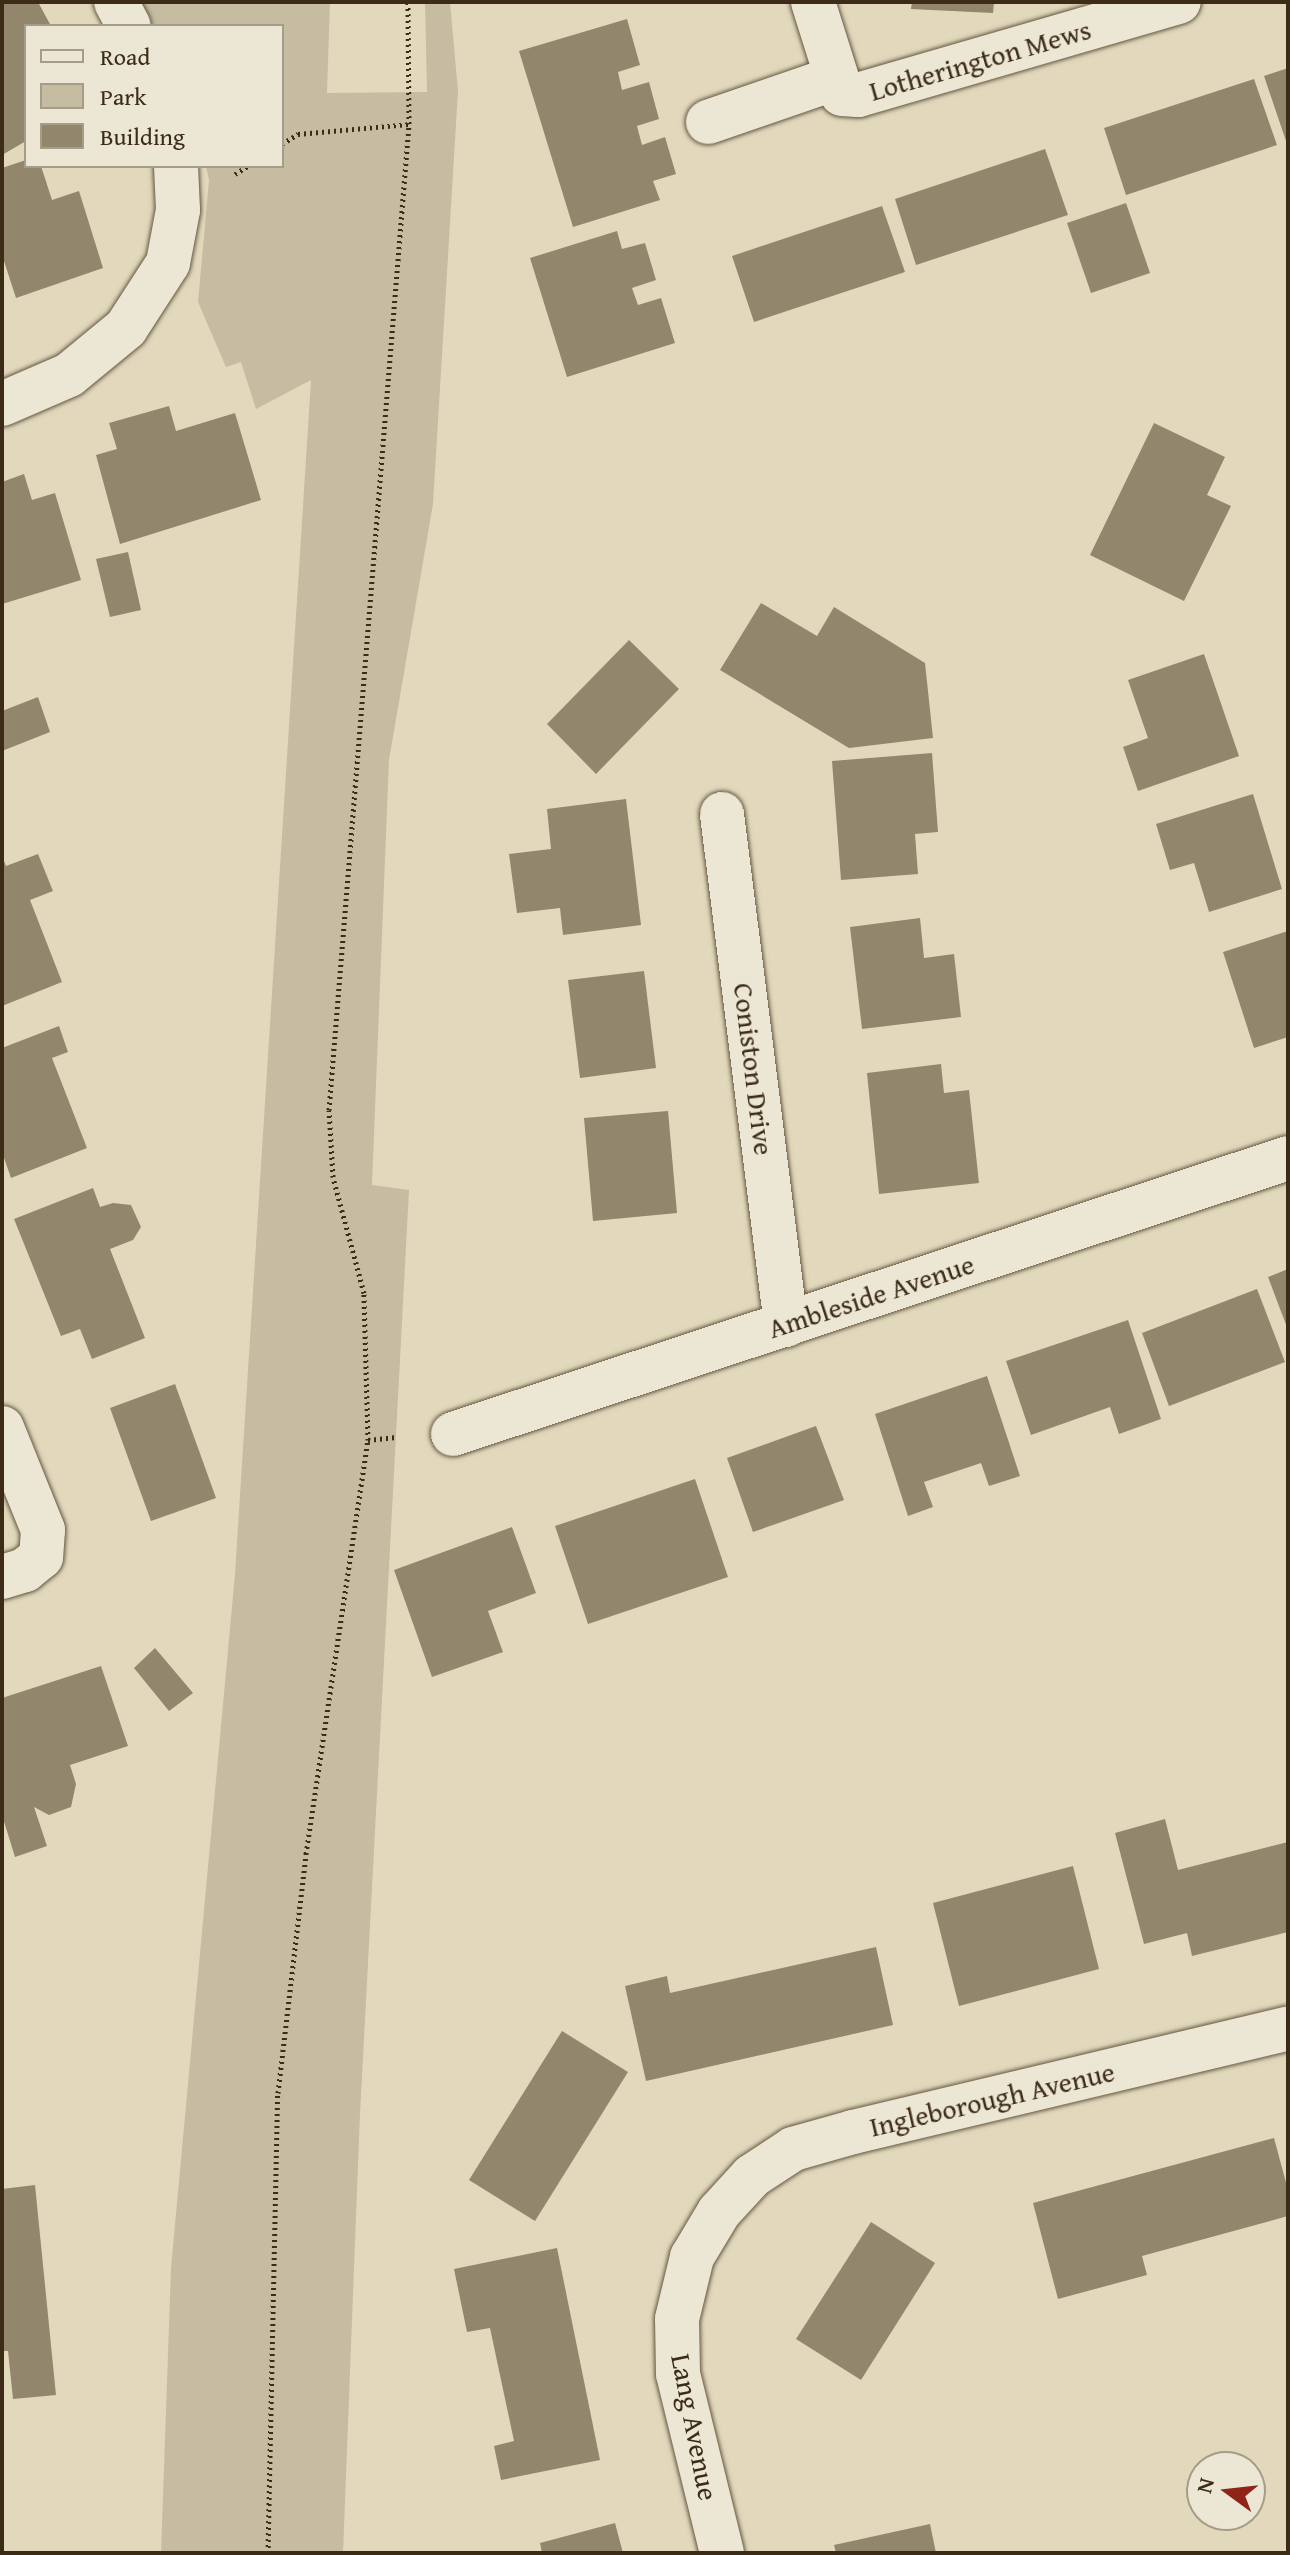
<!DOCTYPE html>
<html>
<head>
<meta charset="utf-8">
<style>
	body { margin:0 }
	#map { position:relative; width:1290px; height:2555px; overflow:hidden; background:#e2d9bd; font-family:"Gentium Book Plus",serif }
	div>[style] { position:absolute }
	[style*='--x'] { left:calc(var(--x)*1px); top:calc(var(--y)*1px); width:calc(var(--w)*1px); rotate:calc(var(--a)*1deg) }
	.green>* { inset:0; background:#c6bca1 }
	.building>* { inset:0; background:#92866d }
	.path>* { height:5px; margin-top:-2.5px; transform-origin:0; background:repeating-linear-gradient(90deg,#3c2c17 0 2px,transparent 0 6px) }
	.roads { filter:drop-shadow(0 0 2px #665740) drop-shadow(0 0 2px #665740) }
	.minor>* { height:44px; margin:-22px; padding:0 22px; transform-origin:22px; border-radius:22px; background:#ece6d4 }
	span { translate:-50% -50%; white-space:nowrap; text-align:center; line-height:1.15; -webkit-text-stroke:6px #ece6d4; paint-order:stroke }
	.street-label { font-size:28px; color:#3c2c17 }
	.frame { position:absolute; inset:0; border:4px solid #3c2c17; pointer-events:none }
	.legend { position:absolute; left:24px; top:24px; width:260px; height:144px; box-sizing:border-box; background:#ece6d4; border:2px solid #a69c88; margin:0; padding:10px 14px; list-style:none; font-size:24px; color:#3c2c17 }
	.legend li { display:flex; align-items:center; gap:16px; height:40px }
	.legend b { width:40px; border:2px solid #a69c88 }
	.north { position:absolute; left:1186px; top:2451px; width:80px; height:80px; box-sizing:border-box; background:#ece6d4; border:2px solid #a69c88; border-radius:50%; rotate:285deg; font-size:22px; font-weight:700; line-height:32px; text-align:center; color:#3c2c17 }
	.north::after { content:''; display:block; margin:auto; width:28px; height:36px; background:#8f2418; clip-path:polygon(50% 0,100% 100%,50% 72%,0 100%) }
</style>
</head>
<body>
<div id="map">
	<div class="green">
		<i style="clip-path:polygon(137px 2px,330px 2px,327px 93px,427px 92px,425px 2px,450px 2px,458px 91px,433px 504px,389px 760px,372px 1185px,409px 1190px,360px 2114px,343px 2553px,161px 2553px,171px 2268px,235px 1574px,311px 380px,256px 409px,241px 362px,226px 367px,198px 302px,209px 180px,206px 166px,282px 166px,282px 26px,149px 26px)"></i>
	</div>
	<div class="building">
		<i style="clip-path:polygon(2px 2px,38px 2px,51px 26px,26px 26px,26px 141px,2px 155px)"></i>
		<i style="clip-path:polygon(912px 2px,994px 2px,993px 13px,911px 9px)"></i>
		<i style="clip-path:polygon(627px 19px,640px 65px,618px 72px,622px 90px,649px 82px,659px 119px,637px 126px,642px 145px,665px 137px,676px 174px,653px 181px,660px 200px,573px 227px,519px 51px)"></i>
		<i style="clip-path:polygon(1288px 68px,1288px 144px,1287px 144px,1264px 76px)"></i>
		<i style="clip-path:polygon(1254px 79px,1277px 145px,1126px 195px,1104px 128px)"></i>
		<i style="clip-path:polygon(1045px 149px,1068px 215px,916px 265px,895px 199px)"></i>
		<i style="clip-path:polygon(26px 160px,26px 166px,41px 166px,52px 200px,79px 191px,103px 268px,16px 298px,2px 255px,2px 168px)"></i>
		<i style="clip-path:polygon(1126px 203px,1150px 273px,1091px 293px,1067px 223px)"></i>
		<i style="clip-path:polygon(882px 206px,905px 272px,754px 322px,732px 256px)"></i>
		<i style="clip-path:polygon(617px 231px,622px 249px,645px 243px,656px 280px,632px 288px,638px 305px,661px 298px,675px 343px,567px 377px,530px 258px)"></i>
		<i style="clip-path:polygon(169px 406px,176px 431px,235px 413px,261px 500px,120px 544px,96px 455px,117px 449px,109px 423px)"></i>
		<i style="clip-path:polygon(1154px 423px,1225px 457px,1207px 495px,1231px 506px,1184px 601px,1090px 555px)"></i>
		<i style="clip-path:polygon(24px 474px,32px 500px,55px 493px,81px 580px,2px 604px,2px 482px)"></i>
		<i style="clip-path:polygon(128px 552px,141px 610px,110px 617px,96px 559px)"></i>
		<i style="clip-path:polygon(761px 603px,817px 636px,834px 607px,925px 663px,933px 738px,849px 748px,720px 670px)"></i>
		<i style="clip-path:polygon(629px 640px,679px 689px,596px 774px,547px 724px)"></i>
		<i style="clip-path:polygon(1204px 654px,1239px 756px,1138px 791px,1123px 747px,1148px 738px,1128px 680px)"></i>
		<i style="clip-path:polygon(38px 697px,50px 732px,2px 751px,2px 711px)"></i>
		<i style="clip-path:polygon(932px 753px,938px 832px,915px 834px,918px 874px,841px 880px,832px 761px)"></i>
		<i style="clip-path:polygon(1253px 794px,1282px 889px,1209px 912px,1194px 863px,1170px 870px,1156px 824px)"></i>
		<i style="clip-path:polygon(626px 799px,641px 925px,563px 935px,560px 908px,517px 913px,509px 854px,551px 849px,547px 809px)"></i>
		<i style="clip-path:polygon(38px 854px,53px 891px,30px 900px,62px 982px,2px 1006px,2px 856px,6px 866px)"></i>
		<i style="clip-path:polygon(920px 918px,924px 958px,954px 954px,961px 1017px,862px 1029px,850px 927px)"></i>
		<i style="clip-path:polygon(1288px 931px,1288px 1037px,1254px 1048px,1223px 952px)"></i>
		<i style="clip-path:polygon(644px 971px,656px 1068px,580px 1078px,568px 980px)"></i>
		<i style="clip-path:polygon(59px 1026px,68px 1052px,52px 1058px,87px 1148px,11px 1178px,2px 1152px,2px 1048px)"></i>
		<i style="clip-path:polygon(941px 1064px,944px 1093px,969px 1090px,979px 1183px,879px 1194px,867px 1073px)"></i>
		<i style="clip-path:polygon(668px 1111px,677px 1213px,593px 1221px,584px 1118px)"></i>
		<i style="clip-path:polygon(93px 1188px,100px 1207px,113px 1203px,131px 1205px,141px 1227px,133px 1240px,110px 1249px,145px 1338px,92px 1359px,80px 1329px,61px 1336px,14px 1219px)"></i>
		<i style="clip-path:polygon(1288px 1269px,1288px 1330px,1268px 1277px)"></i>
		<i style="clip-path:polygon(1257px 1289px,1285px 1362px,1169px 1406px,1142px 1333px)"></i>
		<i style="clip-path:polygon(1128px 1320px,1161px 1419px,1119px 1434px,1110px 1407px,1031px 1435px,1006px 1361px)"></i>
		<i style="clip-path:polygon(987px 1376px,1020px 1476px,989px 1486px,981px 1463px,924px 1482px,933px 1507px,908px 1516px,875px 1414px)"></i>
		<i style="clip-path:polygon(175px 1384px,216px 1498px,151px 1521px,110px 1408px)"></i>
		<i style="clip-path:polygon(816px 1426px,844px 1500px,753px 1532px,727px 1458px)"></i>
		<i style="clip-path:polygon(695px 1479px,728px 1577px,588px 1624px,555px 1526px)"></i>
		<i style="clip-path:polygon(512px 1527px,536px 1593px,488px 1611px,503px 1652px,432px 1677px,394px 1570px)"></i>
		<i style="clip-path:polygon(155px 1648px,193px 1693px,169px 1711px,134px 1668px)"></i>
		<i style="clip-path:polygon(101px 1666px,128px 1746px,70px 1765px,76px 1784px,71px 1807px,49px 1815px,34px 1807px,47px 1846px,15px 1857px,2px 1815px,2px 1698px)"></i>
		<i style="clip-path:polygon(1165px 1819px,1178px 1870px,1288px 1842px,1288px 1932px,1192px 1956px,1187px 1933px,1144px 1944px,1115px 1833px)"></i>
		<i style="clip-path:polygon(1073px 1866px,1099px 1969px,959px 2006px,933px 1903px)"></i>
		<i style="clip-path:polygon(876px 1947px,893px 2025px,646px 2081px,625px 1986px,667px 1976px,670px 1993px)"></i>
		<i style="clip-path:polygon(562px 2031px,628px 2072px,535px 2221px,469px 2180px)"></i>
		<i style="clip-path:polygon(1274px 2138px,1288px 2190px,1288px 2216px,1142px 2256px,1147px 2275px,1058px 2299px,1033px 2203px)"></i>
		<i style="clip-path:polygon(35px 2185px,56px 2395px,13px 2399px,8px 2351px,2px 2351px,2px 2189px)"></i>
		<i style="clip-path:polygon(871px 2222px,935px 2263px,861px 2380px,796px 2339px)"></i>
		<i style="clip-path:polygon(557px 2248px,600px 2460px,501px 2480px,494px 2446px,514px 2441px,490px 2328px,467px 2332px,454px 2269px)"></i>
		<i style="clip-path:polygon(615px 2523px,623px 2553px,542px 2553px,540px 2543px)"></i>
		<i style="clip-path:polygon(930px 2524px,936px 2553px,836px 2553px,834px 2545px)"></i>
	</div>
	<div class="path">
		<i style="--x:282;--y:144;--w:19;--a:-32"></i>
		<i style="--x:298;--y:134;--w:111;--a:-5.1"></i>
		<i style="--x:235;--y:174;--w:15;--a:-32"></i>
		<i style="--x:368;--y:1440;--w:28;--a:-6"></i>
		<i style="--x:268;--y:2553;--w:460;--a:-88.8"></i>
		<i style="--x:278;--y:2093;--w:241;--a:-83.3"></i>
		<i style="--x:306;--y:1854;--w:419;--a:-81.5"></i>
		<i style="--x:368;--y:1440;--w:147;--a:-91.6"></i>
		<i style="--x:364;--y:1293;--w:120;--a:-105"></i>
		<i style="--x:333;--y:1177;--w:67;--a:-93.4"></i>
		<i style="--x:329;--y:1110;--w:989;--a:-85.36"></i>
		<i style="--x:409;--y:124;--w:122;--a:-90.5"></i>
	</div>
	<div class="roads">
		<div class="minor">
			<i style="--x:116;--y:2;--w:27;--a:62"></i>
			<i style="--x:813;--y:2;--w:96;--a:72.5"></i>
			<i style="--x:842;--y:94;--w:16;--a:4"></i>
			<i style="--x:858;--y:95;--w:334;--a:-16.2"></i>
			<i style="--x:708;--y:122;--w:135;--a:-19"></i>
			<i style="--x:2;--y:404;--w:73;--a:-23.4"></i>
			<i style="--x:69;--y:375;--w:74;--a:-39.5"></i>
			<i style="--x:126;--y:328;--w:77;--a:-57.1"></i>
			<i style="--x:168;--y:263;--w:54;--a:-79.3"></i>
			<i style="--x:178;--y:210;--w:44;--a:-92.6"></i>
			<i style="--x:722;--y:814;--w:515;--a:82.86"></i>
			<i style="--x:2;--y:1428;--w:110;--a:68.1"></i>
			<i style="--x:43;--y:1530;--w:27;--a:94"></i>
			<i style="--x:41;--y:1557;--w:21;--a:141"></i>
			<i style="--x:25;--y:1570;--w:24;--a:163"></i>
			<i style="--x:453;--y:1434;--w:879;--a:-18.29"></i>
			<i style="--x:722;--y:2553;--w:184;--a:-103.8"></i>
			<i style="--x:678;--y:2374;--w:55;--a:-91"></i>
			<i style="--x:677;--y:2319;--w:64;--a:-76.4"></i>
			<i style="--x:692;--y:2257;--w:52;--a:-59"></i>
			<i style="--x:719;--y:2212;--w:49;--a:-47.5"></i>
			<i style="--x:752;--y:2176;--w:49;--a:-33.4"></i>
			<i style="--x:793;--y:2149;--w:62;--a:-15.8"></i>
			<i style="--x:853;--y:2132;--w:447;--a:-13.4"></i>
		</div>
	</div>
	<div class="street-label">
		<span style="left:980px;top:60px;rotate:-16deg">Lotherington Mews</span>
		<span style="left:754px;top:1069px;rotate:83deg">Coniston Drive</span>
		<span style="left:871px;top:1296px;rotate:-18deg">Ambleside Avenue</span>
		<span style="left:992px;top:2099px;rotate:-13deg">Ingleborough Avenue</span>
		<span style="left:695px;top:2427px;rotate:79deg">Lang Avenue</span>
	</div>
	<div class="frame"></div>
	<ul class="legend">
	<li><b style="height:10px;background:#ece6d4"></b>Road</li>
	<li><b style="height:22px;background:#c6bca1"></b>Park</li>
	<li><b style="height:22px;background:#92866d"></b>Building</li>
	</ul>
	<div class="north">N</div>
</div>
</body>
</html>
